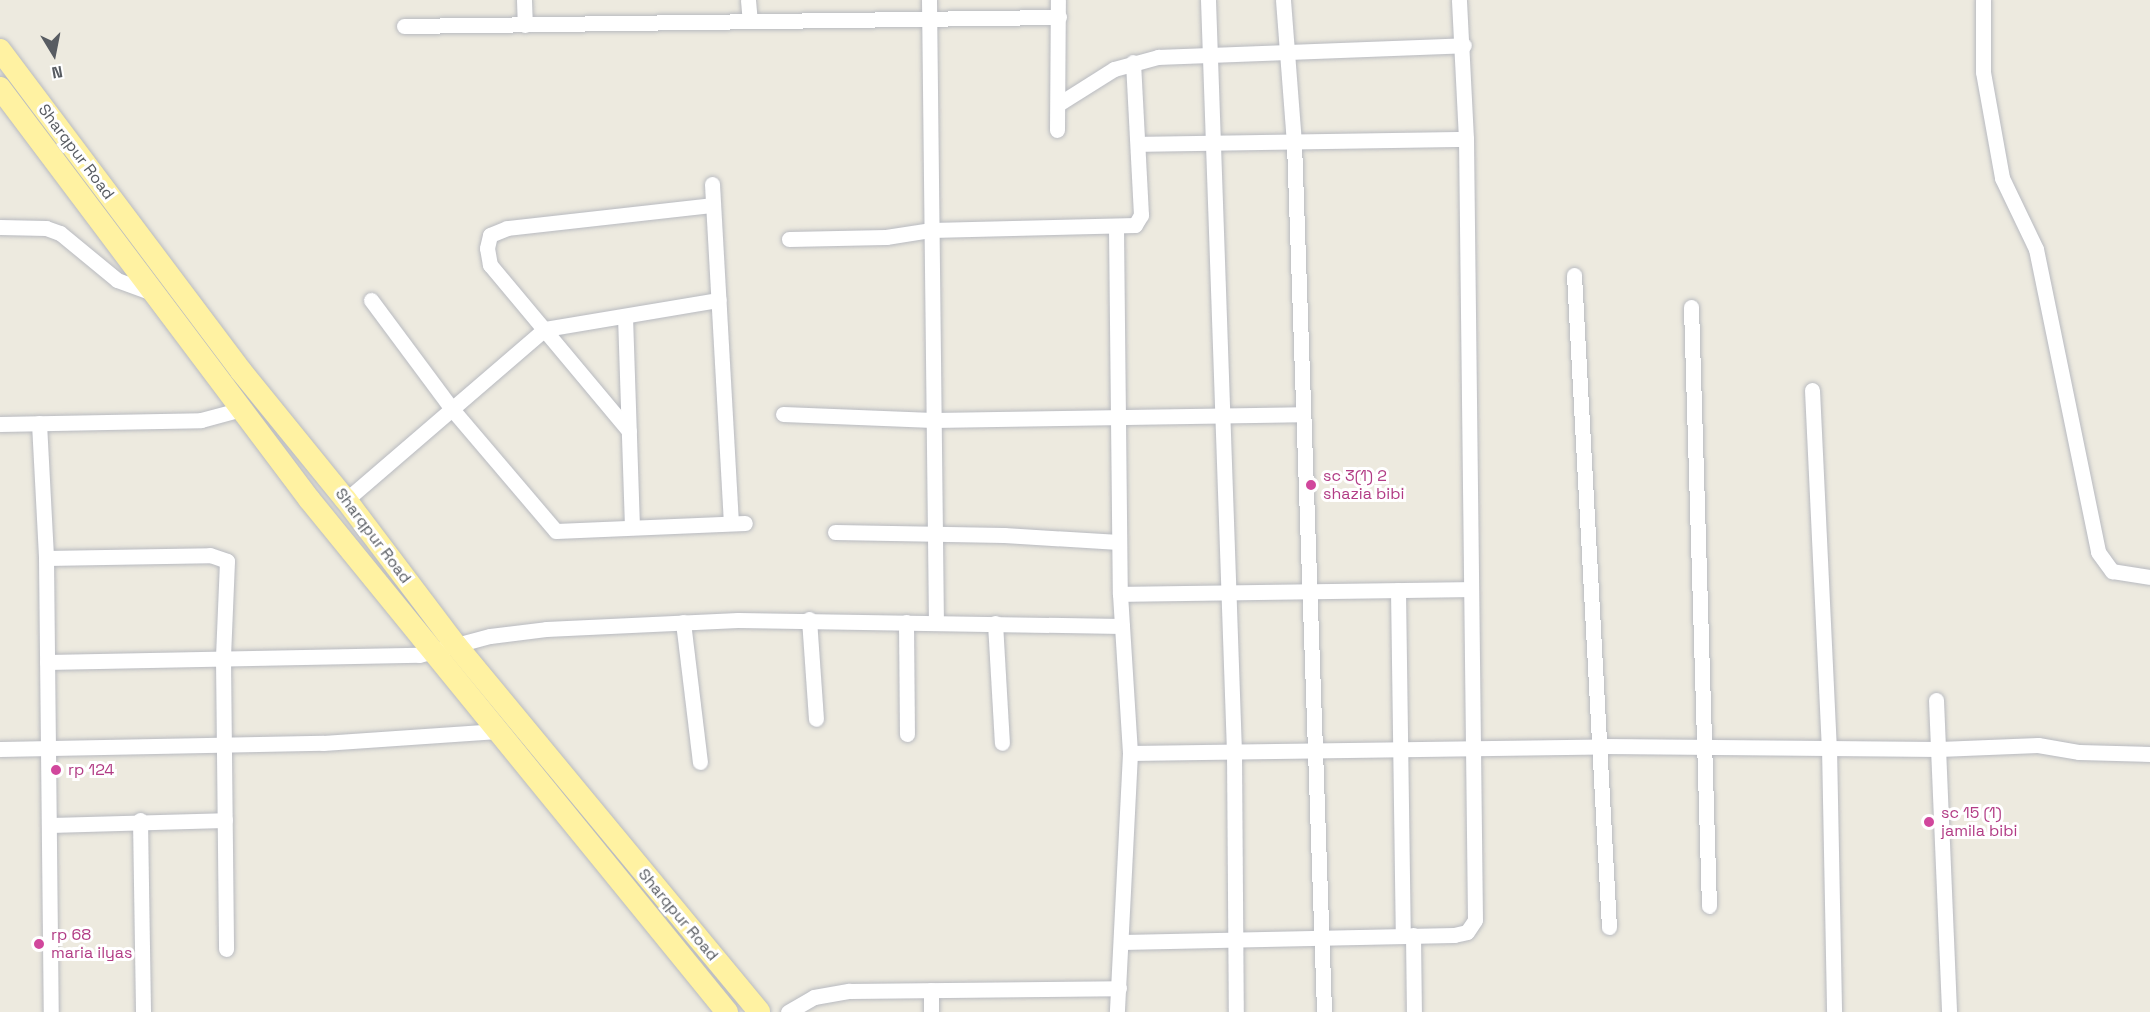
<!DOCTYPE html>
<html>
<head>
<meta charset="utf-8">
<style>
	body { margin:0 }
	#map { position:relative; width:2150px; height:1012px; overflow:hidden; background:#edeadf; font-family:"Space Grotesk",sans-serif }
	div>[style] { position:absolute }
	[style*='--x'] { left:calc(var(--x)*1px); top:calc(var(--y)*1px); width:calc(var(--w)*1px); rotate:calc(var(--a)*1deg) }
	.roads { filter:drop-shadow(0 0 2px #b8bac0) drop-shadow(0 0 2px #b8bac0) }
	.minor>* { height:15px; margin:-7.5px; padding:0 7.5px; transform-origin:7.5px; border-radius:7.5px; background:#fff }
	.primary>* { height:22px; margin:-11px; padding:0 11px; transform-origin:11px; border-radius:11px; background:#fff2a2 }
	.dots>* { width:16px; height:16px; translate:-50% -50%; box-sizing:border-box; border:3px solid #fff; border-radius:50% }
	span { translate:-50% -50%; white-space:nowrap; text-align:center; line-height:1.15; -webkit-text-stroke:6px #fff; paint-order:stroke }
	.street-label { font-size:16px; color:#585c62 }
	.hotel-label { font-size:16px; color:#b23c85 }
	.left { translate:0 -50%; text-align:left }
	.north { position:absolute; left:24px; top:24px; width:60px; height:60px; -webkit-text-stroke:4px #fff; paint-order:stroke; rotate:170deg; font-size:16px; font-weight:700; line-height:24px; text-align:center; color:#585c62 }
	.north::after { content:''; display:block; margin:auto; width:21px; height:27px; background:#585c62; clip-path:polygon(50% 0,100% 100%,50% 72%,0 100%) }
</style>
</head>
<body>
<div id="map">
	<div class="roads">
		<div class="minor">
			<i style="--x:524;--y:0;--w:25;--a:88"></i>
			<i style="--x:748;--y:0;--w:21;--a:85"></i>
			<i style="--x:929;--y:0;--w:622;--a:89.36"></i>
			<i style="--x:1208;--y:0;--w:752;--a:88.02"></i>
			<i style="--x:1234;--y:752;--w:260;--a:89.6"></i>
			<i style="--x:1283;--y:0;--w:143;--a:85.6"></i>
			<i style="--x:1294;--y:143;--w:870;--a:88.02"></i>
			<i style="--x:1983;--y:0;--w:72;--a:90"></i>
			<i style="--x:1983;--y:72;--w:108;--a:79.8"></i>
			<i style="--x:2002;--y:178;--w:79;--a:64.4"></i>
			<i style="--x:2036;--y:249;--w:309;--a:78.4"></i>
			<i style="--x:2098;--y:552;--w:24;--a:54"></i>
			<i style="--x:2112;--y:571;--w:38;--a:9"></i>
			<i style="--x:404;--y:26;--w:655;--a:-0.79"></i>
			<i style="--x:1060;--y:103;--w:64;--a:-32.2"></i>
			<i style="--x:1114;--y:69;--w:46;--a:-15.3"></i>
			<i style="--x:1158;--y:57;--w:306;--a:-2.2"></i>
			<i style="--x:1057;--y:130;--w:130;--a:-89.6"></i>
			<i style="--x:1138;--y:144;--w:328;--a:-0.9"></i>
			<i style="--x:712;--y:184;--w:338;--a:86.8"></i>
			<i style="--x:0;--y:227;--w:46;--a:1.2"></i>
			<i style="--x:46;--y:228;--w:15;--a:20"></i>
			<i style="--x:60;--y:233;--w:74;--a:39.5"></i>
			<i style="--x:117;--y:280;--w:40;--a:20.2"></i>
			<i style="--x:1116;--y:228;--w:366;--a:89.4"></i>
			<i style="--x:1120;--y:594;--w:159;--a:86.4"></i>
			<i style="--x:1130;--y:753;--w:259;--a:92.9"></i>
			<i style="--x:789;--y:239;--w:97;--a:-1.2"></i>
			<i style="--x:886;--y:237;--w:46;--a:-8.8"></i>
			<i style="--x:931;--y:230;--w:204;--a:-1.4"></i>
			<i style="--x:1135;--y:225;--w:12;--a:-59"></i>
			<i style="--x:1141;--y:215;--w:153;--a:-93"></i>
			<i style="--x:1574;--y:275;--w:653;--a:86.93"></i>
			<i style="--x:371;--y:300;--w:136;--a:53.4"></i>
			<i style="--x:452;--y:409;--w:160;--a:49.6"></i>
			<i style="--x:556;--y:531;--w:189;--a:-2.4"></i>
			<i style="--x:1691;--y:307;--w:599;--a:88.28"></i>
			<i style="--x:625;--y:316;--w:211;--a:88.1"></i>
			<i style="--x:1812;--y:390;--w:357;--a:87.3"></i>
			<i style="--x:1829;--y:747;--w:265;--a:88.9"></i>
			<i style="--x:783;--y:414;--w:150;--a:2.3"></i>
			<i style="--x:933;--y:420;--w:369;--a:-0.9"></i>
			<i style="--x:39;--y:423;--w:135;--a:87"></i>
			<i style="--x:46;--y:558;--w:454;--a:89.4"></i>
			<i style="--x:0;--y:424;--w:201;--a:-1.1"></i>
			<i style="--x:201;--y:420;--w:42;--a:-15"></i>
			<i style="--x:629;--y:431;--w:217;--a:-129.9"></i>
			<i style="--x:490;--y:265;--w:17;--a:-100"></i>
			<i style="--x:487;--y:248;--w:13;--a:-77"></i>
			<i style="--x:490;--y:235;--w:18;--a:-22"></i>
			<i style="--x:507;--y:228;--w:207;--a:-6.4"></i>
			<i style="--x:346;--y:500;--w:262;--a:-40.7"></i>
			<i style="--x:545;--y:329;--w:176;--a:-9.5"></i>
			<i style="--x:835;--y:532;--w:169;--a:1"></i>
			<i style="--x:1004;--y:535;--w:115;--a:3.5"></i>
			<i style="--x:46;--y:558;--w:164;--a:-1"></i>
			<i style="--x:210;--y:555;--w:18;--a:19"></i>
			<i style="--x:227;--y:561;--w:97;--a:92.4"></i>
			<i style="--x:223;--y:658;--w:291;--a:89.4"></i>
			<i style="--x:1398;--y:590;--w:345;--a:89.2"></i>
			<i style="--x:1120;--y:594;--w:349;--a:-0.8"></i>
			<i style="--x:809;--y:619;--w:100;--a:86"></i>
			<i style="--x:683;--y:622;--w:141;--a:83.1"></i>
			<i style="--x:906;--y:622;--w:112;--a:89.5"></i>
			<i style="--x:995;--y:623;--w:120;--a:86.7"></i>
			<i style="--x:47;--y:662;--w:372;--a:-1.1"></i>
			<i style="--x:419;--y:655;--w:73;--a:-15"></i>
			<i style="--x:490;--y:636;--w:56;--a:-7.1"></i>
			<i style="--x:546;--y:629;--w:192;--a:-2.7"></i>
			<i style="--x:738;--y:620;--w:384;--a:0.9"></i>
			<i style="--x:1936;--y:700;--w:312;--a:87.6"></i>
			<i style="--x:0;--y:749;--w:323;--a:-1.1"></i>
			<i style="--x:323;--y:743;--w:175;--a:-3.9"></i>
			<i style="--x:1130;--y:753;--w:472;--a:-0.8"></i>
			<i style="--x:1602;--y:746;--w:337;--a:0.5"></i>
			<i style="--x:1939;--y:749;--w:99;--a:-2.3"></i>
			<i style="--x:2038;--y:745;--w:42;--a:9.7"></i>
			<i style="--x:2079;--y:752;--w:71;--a:1.6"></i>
			<i style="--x:140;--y:820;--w:192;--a:89.1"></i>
			<i style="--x:49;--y:825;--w:176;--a:-1.6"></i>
			<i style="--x:1413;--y:935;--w:77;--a:89.3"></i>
			<i style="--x:1122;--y:942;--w:332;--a:-1.2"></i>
			<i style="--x:1454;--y:935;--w:13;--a:-13"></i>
			<i style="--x:1467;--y:932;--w:14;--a:-56"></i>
			<i style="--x:1475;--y:920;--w:781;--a:-90.66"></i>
			<i style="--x:1466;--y:139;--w:139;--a:-92.9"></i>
			<i style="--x:931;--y:990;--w:22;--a:90"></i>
			<i style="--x:788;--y:1012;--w:30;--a:-30"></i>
			<i style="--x:814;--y:997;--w:36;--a:-10"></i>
			<i style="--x:849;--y:991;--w:270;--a:-0.6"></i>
		</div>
		<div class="primary">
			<i style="--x:0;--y:50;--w:401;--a:53.1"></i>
			<i style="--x:241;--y:371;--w:166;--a:50.9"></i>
			<i style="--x:346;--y:500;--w:181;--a:52.9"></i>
			<i style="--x:455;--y:644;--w:477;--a:50.4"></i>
			<i style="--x:0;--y:88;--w:514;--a:53.06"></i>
			<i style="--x:309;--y:499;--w:662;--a:50.83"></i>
		</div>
	</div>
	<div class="dots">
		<i style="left:1311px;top:485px;background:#d1479c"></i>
		<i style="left:56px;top:770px;background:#d1479c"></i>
		<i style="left:1929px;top:822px;background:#d1479c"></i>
		<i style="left:39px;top:944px;background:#d1479c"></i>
	</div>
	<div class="street-label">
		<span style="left:76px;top:152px;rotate:53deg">Sharqpur Road</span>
		<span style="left:373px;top:536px;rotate:53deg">Sharqpur Road</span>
		<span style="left:678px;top:915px;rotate:50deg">Sharqpur Road</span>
	</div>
	<div class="hotel-label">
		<span class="left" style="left:1323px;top:485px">sc 3(1) 2<br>shazia bibi</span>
		<span class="left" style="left:68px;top:770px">rp 124</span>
		<span class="left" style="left:1941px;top:822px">sc 15 (1)<br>jamila bibi</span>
		<span class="left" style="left:51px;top:944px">rp 68<br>maria ilyas</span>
	</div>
	<div class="north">N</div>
</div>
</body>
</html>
